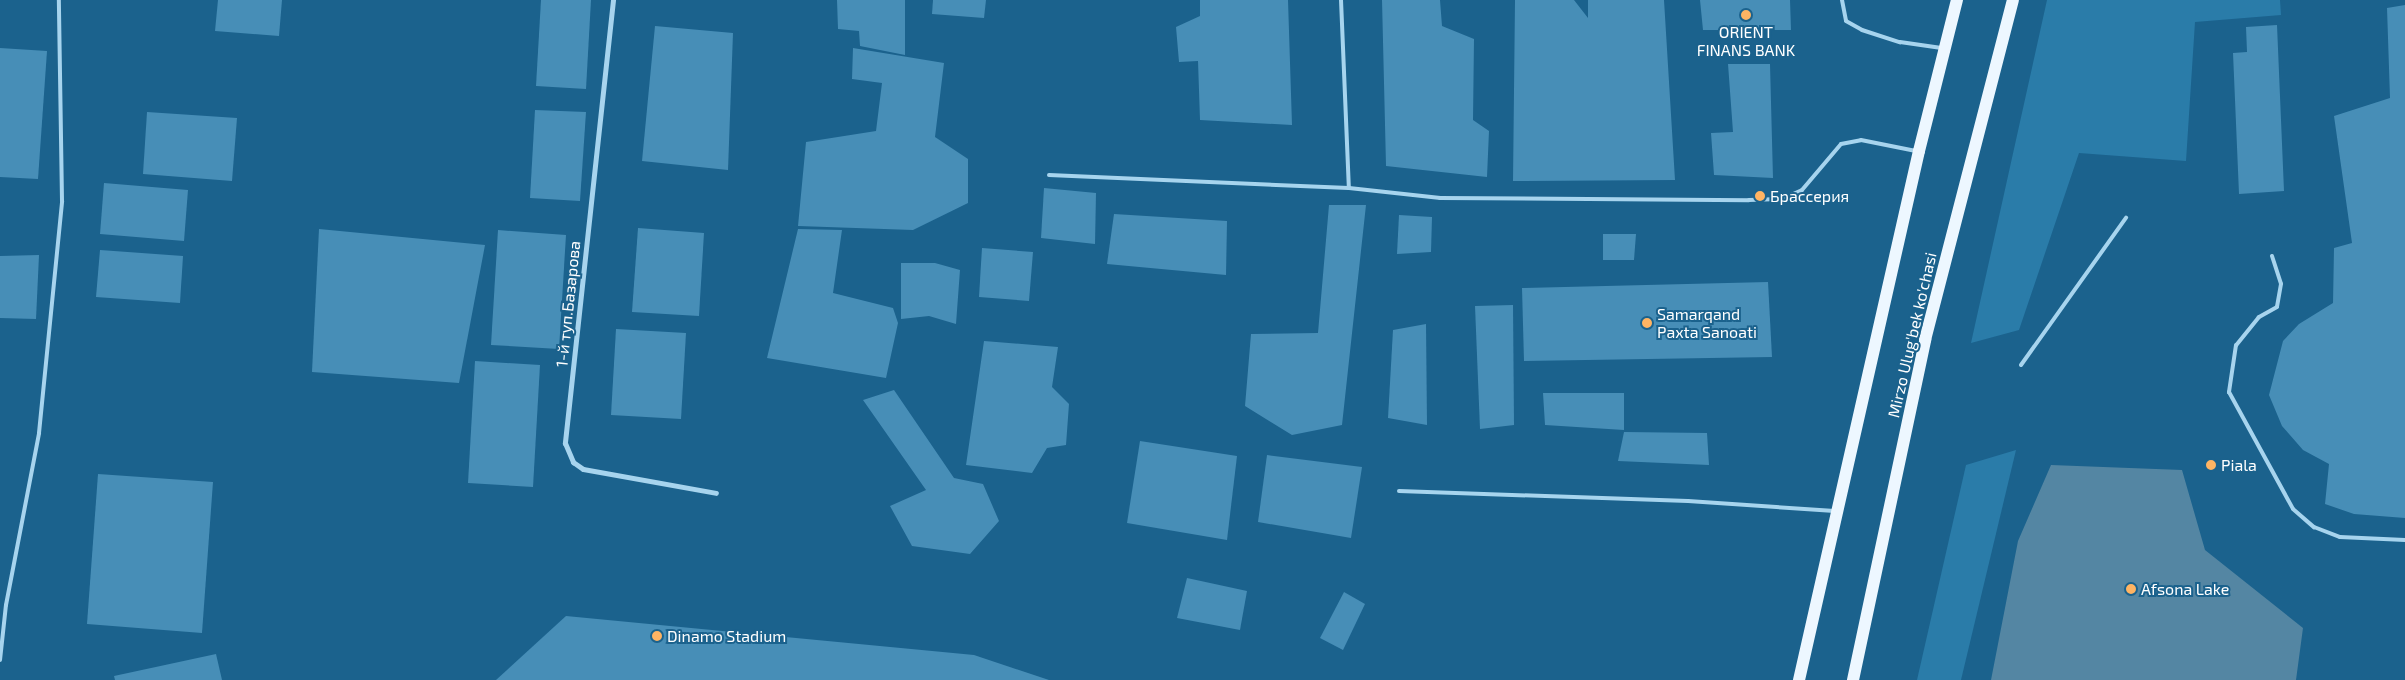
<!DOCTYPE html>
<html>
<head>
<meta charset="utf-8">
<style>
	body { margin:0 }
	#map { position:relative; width:2405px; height:680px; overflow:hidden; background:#1b628d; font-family:"Exo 2",sans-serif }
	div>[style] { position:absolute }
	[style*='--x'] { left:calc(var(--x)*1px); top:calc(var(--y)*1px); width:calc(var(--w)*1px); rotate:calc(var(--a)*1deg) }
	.green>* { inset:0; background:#2a7ca9 }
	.water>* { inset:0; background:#5486a3 }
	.building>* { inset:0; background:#478eb7 }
	.lane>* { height:4px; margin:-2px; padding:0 2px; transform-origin:2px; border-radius:2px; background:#a7d4ee }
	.street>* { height:5px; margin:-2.5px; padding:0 2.5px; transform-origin:2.5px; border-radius:2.5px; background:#a7d4ee }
	.primary>* { height:12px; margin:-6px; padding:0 6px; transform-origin:6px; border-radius:6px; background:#edf7ff }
	.dots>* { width:14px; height:14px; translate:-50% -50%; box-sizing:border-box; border:2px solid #1b628d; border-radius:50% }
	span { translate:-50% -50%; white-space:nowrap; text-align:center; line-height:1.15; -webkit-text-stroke:4px #1b628d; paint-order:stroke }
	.poi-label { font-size:16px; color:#fff }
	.left { translate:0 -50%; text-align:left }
	.street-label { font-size:16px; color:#fff }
</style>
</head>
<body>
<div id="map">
	<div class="green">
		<i style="clip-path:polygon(2047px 0,2280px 0,2281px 15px,2195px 22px,2186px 161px,2079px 153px,2019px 330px,1971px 343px)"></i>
		<i style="clip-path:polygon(2016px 450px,1961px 680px,1917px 680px,1966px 465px)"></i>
	</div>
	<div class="water">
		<i style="clip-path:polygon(2051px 465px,2182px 470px,2205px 550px,2303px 628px,2296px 680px,1991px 680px,2018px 541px)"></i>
	</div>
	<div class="building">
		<i style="clip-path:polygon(218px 0,282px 0,279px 36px,215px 31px)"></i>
		<i style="clip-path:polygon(541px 0,591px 0,586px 89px,536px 86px)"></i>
		<i style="clip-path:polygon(837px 0,905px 0,905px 55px,860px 46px,859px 31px,838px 29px)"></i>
		<i style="clip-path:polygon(933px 0,986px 0,984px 18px,932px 14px)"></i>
		<i style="clip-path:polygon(1200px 0,1288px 0,1292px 125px,1200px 120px,1198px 61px,1179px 62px,1176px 27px,1200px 16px)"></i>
		<i style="clip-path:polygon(1382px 0,1440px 0,1442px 26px,1474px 39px,1473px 120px,1489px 131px,1487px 177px,1386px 166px)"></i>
		<i style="clip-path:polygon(1515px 0,1574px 0,1588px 18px,1588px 0,1664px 0,1675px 180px,1513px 181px)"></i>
		<i style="clip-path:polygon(1700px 0,1790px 0,1791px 30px,1703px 30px)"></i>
		<i style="clip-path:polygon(2405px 5px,2405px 518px,2354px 514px,2325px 504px,2329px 464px,2303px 450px,2282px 426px,2269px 395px,2283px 341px,2299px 324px,2333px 303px,2334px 248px,2352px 243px,2334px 116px,2390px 98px,2387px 8px)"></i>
		<i style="clip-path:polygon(2277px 25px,2284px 191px,2239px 194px,2233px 53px,2247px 52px,2246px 27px)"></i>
		<i style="clip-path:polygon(655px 26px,733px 33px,728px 170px,642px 161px)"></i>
		<i style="clip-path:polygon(0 48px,47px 51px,38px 179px,0 177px)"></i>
		<i style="clip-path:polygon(853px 48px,944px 63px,935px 137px,968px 159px,968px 203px,913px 230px,798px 226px,806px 142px,876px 131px,882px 83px,852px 79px)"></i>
		<i style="clip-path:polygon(1728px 64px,1770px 64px,1773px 178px,1714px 175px,1711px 133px,1733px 132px)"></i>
		<i style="clip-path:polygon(535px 110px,586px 112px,580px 201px,530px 198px)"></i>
		<i style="clip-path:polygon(147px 112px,237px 118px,232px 181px,143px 174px)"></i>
		<i style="clip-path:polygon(104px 183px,188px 190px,184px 241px,100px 234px)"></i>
		<i style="clip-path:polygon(1044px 188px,1096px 193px,1095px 244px,1041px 238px)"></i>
		<i style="clip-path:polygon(1329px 205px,1366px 205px,1342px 425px,1292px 435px,1245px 406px,1251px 334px,1318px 333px)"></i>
		<i style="clip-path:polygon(1114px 214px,1227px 221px,1226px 275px,1107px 264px)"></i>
		<i style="clip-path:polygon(1399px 215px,1432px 217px,1431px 252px,1397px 254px)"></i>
		<i style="clip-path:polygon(638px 228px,704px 233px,699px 316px,632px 312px)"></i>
		<i style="clip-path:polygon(319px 229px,485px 245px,459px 383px,312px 372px)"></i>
		<i style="clip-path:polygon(798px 229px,842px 230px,833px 293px,893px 308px,898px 323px,886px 378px,767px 358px)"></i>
		<i style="clip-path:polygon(498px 230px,566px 235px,559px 349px,491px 345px)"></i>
		<i style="clip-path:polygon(1603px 234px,1636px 234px,1634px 260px,1603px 260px)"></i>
		<i style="clip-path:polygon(982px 248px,1033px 252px,1029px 301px,979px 297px)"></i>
		<i style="clip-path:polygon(100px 250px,183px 256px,180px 303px,96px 297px)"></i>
		<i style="clip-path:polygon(39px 255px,36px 319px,0 318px,0 256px)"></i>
		<i style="clip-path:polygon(901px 263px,935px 263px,960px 270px,956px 324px,929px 316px,901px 319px)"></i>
		<i style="clip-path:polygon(1768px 282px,1772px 357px,1524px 361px,1522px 288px)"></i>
		<i style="clip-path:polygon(1513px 305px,1514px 425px,1480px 429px,1475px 306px)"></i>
		<i style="clip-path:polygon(1426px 324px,1427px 425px,1388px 418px,1393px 330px)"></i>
		<i style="clip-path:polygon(616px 329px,686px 333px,681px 419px,611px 415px)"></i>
		<i style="clip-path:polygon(984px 341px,1058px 347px,1052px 387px,1069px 404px,1066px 445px,1047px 448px,1032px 473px,966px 465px)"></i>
		<i style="clip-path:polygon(475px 361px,540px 365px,533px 487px,468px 483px)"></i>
		<i style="clip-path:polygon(894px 390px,954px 478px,983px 484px,999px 521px,970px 554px,912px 546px,890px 506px,926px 490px,863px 400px)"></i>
		<i style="clip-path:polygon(1543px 393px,1624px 393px,1624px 430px,1545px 425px)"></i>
		<i style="clip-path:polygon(1624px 432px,1707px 433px,1709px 465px,1618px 461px)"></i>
		<i style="clip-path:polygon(1140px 441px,1237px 456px,1227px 540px,1127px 523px)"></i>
		<i style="clip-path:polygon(1267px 455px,1362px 467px,1351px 538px,1258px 522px)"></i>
		<i style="clip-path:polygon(98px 474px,213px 482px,202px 633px,87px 624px)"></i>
		<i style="clip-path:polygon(1187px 578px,1247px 591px,1240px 630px,1177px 618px)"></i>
		<i style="clip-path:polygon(1344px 592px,1365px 604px,1343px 650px,1320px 638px)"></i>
		<i style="clip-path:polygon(566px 616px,974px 655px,1049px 680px,496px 680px)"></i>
		<i style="clip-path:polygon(216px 654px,222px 680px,115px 680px,114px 676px)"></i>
	</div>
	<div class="lane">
		<i style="--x:1341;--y:0;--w:188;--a:87.6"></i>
		<i style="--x:1842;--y:0;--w:21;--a:79"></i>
		<i style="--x:1846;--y:21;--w:18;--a:29"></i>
		<i style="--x:1862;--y:30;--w:40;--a:18"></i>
		<i style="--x:1900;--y:42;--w:42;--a:8.1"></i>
		<i style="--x:1049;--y:175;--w:300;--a:2.5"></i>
		<i style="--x:1349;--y:188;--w:92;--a:6.3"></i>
		<i style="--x:1440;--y:198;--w:309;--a:0.4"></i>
		<i style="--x:1749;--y:200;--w:33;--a:-2"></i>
		<i style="--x:1782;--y:199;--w:22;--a:-24"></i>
		<i style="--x:1802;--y:190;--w:60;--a:-49.7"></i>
		<i style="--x:1841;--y:144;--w:20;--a:-11"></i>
		<i style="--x:1861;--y:140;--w:56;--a:11.3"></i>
		<i style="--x:2272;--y:256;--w:29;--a:72"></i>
		<i style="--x:2281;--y:284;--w:23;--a:100"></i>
		<i style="--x:2277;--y:307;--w:21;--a:151"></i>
		<i style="--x:2259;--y:317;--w:36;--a:129"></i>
		<i style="--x:2236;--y:345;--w:48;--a:98.5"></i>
		<i style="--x:2229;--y:392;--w:133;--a:61.3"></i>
		<i style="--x:2293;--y:509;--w:28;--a:41"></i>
		<i style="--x:2314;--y:527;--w:28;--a:21"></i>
		<i style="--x:2340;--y:537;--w:65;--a:2.6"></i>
		<i style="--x:2021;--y:365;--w:181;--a:-54.5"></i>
		<i style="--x:1399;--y:491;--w:289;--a:2"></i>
		<i style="--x:1688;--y:501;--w:147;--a:3.9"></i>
		<i style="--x:0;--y:660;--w:55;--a:-83.8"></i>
		<i style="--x:6;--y:605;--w:175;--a:-79.1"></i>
		<i style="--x:39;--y:433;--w:233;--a:-84.3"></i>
		<i style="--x:62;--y:201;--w:201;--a:-90.9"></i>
	</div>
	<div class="street">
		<i style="--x:613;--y:0;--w:446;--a:96.2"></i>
		<i style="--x:565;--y:443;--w:21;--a:67"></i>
		<i style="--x:573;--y:462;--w:12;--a:35"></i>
		<i style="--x:583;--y:469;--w:135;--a:10.2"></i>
	</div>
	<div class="primary">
		<i style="--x:1799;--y:680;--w:542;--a:-77.22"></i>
		<i style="--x:1919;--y:151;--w:156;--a:-75.9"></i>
		<i style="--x:1853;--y:680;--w:348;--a:-78"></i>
		<i style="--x:1925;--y:340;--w:351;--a:-75.5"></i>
	</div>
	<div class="dots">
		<i style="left:1746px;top:15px;background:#ffb463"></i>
		<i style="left:1760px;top:196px;background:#ffb463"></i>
		<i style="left:1647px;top:323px;background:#ffb463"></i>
		<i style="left:2211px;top:465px;background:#ffb463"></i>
		<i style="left:2131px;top:589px;background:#ffb463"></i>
		<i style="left:657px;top:636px;background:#ffb463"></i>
	</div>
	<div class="poi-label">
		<span style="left:1746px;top:41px">ORIENT<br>FINANS BANK</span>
		<span class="left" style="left:1770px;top:196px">Брассерия</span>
		<span class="left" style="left:1657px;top:323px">Samarqand<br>Paxta Sanoati</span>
		<span class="left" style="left:2221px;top:465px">Piala</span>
		<span class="left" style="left:2141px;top:589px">Afsona Lake</span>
		<span class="left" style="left:667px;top:636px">Dinamo Stadium</span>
	</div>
	<div class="street-label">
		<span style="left:568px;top:304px;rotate:-84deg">1-й туп.Базарова</span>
		<span style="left:1912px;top:335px;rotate:-77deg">Mirzo Ulug'bek ko'chasi</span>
	</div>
</div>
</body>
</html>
